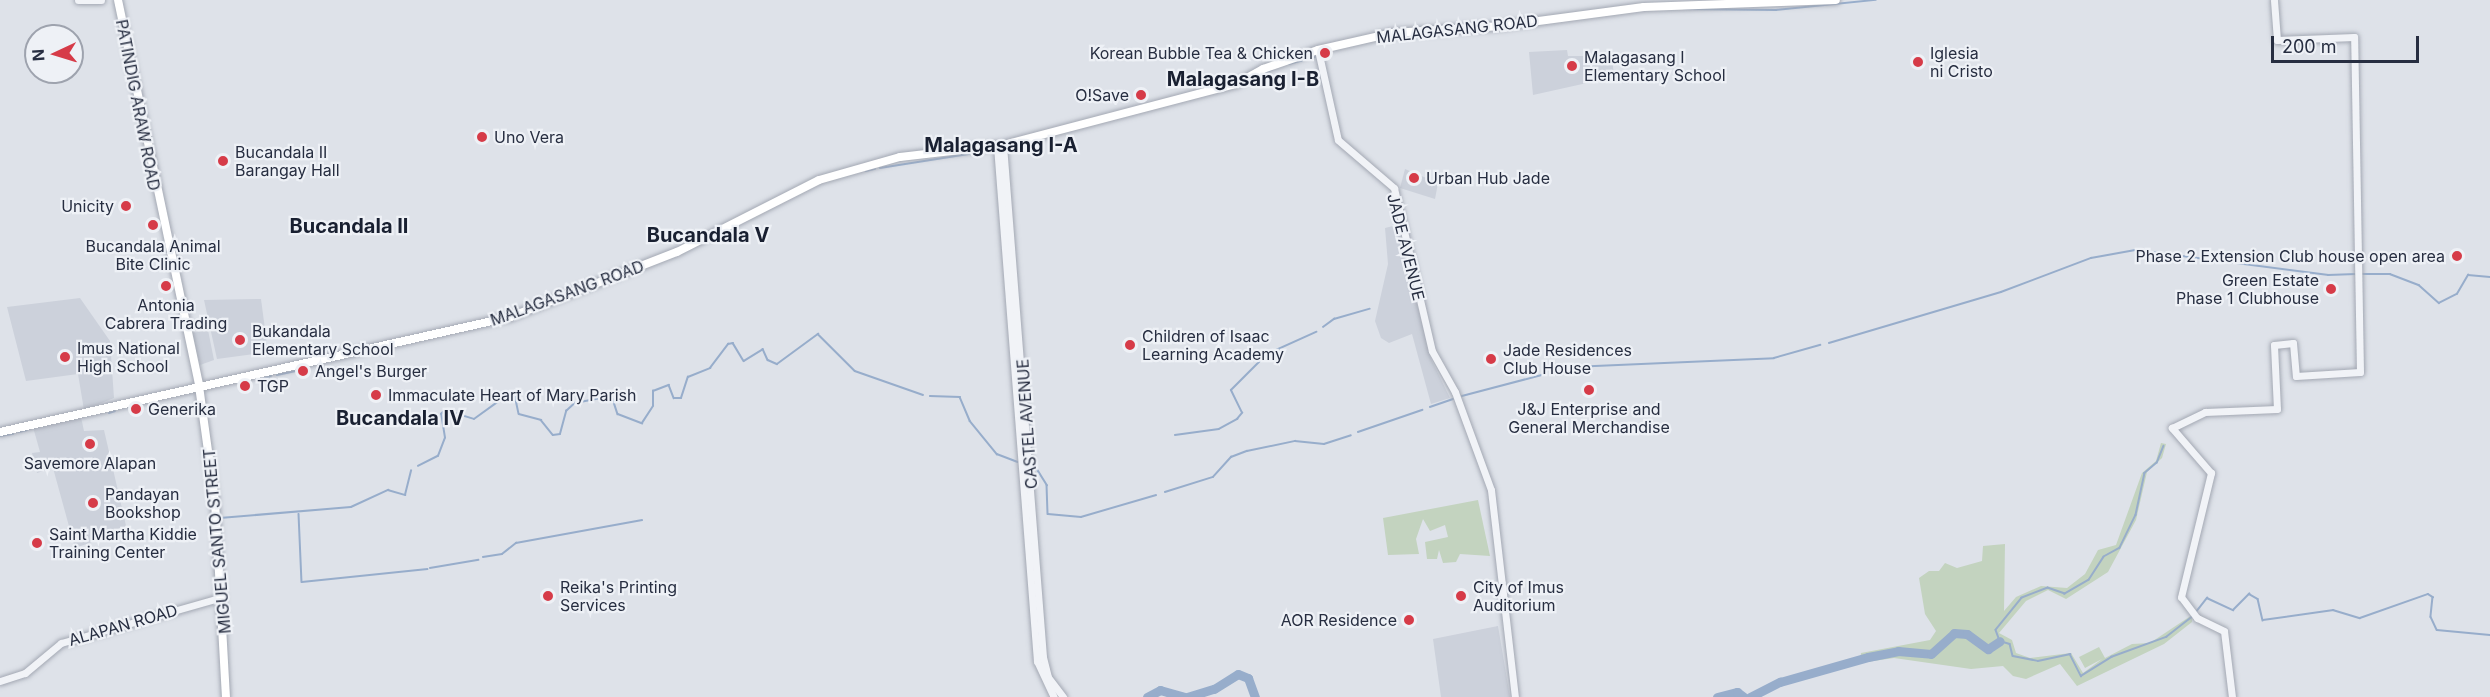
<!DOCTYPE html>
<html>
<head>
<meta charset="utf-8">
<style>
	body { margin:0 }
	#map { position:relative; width:2490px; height:697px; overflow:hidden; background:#dee2e9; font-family:Inter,sans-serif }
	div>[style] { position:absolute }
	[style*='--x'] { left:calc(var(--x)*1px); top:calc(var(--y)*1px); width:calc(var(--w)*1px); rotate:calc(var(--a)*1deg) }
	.built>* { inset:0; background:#ccd1db }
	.green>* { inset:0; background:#c3d3bf }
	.stream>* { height:1.5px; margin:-0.75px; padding:0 0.75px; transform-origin:0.75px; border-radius:0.75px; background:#97adcb }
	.river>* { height:9px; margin:-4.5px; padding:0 4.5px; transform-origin:4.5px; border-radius:4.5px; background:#97adcb }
	.roads { filter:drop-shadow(0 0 2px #a3a8b3) drop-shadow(0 0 2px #a3a8b3) }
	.tertiary>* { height:7px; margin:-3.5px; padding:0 3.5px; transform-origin:3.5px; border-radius:3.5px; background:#f1f3f7 }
	.secondary>* { height:8px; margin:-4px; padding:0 4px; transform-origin:4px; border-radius:4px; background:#fff }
	.dots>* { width:16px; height:16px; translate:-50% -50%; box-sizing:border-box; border:3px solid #eef1f6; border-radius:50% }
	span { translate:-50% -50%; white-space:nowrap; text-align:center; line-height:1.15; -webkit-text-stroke:4.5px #eef1f6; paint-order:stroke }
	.street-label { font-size:16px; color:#272e41 }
	.poi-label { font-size:16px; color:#272e41 }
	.right { translate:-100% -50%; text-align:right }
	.left { translate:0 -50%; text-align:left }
	.quarter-label { font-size:20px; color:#192031; font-weight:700 }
	.north { position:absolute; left:24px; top:24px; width:60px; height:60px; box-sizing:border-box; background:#eef1f6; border:2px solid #9ea3ae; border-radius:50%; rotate:266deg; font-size:16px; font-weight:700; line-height:24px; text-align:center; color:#272e41 }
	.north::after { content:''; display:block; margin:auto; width:21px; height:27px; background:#d63b48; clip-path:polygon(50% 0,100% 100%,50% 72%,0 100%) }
	.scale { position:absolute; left:2271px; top:36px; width:148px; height:27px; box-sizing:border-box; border:3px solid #272e41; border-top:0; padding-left:8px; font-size:18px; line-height:21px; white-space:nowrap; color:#272e41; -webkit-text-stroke:4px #eef1f6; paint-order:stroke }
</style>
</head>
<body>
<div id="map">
	<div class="built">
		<i style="clip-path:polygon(1567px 50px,1568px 56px,1612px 56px,1614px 77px,1533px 95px,1529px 52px)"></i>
		<i style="clip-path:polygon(1405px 169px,1438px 183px,1435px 199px,1400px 188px)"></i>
		<i style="clip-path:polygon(1397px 225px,1431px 359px,1450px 398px,1431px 404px,1412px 334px,1389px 343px,1381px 338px,1375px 321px,1388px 264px,1385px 228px)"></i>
		<i style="clip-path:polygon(80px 298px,110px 341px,114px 398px,84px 410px,78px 374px,26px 381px,7px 307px)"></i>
		<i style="clip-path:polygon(261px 299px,268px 352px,217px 359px,204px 300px)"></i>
		<i style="clip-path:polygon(208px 330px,214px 360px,200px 365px,192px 333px)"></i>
		<i style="clip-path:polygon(81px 417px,84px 431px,104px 430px,127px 530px,75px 548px,53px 468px,37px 473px,32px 453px,40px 452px,33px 427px)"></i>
		<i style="clip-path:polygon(1498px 626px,1510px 697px,1441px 697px,1433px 639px)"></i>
	</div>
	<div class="green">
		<i style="clip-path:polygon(2161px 443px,2166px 444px,2162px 458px,2147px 472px,2136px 520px,2108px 572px,2066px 599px,2048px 590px,2026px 601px,1999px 633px,2012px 640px,2016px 653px,2030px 658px,2071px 653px,2083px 673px,2102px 659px,2085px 668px,2079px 657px,2099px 647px,2105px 658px,2132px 644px,2150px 643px,2192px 615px,2192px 622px,2164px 644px,2077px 686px,2060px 664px,2026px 679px,2013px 676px,2003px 666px,1971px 669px,1894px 658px,1860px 663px,1861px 653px,1930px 640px,1936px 631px,1925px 614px,1919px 578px,1929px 571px,1939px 571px,1945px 563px,1957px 568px,1982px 561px,1983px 546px,2005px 544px,2004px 611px,2016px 597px,2041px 586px,2067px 588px,2085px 574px,2098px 550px,2116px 545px,2142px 473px,2156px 461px)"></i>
		<i style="clip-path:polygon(1478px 500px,1490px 556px,1460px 554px,1456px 562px,1443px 563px,1439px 550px,1437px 559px,1427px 559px,1425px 542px,1448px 537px,1445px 525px,1430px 531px,1423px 519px,1416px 539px,1419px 554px,1388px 555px,1383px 518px)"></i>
	</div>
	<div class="stream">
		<i style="--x:1684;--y:9;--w:92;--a:0.6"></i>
		<i style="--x:1776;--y:10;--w:100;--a:-5.8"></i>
		<i style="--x:1289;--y:64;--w:27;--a:-15"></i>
		<i style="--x:1235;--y:88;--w:42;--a:-26.6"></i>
		<i style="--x:880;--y:168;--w:102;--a:-9"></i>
		<i style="--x:866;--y:171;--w:9;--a:-13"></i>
		<i style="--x:2360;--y:274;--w:30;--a:0"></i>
		<i style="--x:2390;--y:274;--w:31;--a:21"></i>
		<i style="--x:2419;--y:285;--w:27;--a:42"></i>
		<i style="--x:2439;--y:303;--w:20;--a:-27"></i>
		<i style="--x:2457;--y:294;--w:22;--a:-60"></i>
		<i style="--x:2468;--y:275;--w:22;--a:5"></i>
		<i style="--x:1323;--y:327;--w:14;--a:-36"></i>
		<i style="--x:1334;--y:319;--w:37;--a:-16"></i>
		<i style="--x:1829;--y:343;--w:179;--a:-16.5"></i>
		<i style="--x:2001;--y:292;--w:96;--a:-20.7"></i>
		<i style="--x:2091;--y:258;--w:46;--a:-10.1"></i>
		<i style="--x:2136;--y:250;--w:194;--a:7.4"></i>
		<i style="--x:2328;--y:275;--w:28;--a:-2"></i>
		<i style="--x:1549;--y:368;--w:225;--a:-2.5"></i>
		<i style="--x:1774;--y:358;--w:48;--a:-15.8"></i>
		<i style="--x:277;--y:375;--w:33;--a:-12"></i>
		<i style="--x:257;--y:381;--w:15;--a:-20"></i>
		<i style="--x:930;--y:396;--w:30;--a:2"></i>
		<i style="--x:960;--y:397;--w:26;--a:67"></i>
		<i style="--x:970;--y:421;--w:43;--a:50.7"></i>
		<i style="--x:997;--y:454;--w:22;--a:21"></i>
		<i style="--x:1462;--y:396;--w:83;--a:-14.7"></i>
		<i style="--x:1430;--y:407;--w:24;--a:-19"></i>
		<i style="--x:109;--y:413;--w:6;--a:-18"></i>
		<i style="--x:19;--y:432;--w:8;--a:-14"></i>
		<i style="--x:1358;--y:432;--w:68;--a:-19"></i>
		<i style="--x:1175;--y:435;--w:44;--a:-7.8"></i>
		<i style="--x:1219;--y:429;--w:21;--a:-29"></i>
		<i style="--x:1237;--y:419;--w:8;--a:-50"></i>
		<i style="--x:1242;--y:413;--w:25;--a:-116"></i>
		<i style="--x:1231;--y:390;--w:51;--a:-45"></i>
		<i style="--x:1267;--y:354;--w:54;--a:-24.2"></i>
		<i style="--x:0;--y:436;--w:13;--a:-9"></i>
		<i style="--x:2164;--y:446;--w:18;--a:112"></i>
		<i style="--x:2157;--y:463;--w:16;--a:140"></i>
		<i style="--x:2145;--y:473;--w:43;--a:102.1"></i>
		<i style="--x:2136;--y:515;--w:37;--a:116"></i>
		<i style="--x:2120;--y:548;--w:18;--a:151"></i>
		<i style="--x:2104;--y:557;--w:27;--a:123"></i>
		<i style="--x:2089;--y:580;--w:28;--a:150"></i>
		<i style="--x:2065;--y:594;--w:18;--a:-161"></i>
		<i style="--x:2048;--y:588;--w:28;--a:159"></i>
		<i style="--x:2022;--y:598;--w:41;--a:129.1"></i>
		<i style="--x:1996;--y:630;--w:12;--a:70"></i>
		<i style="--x:2000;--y:641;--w:10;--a:17"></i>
		<i style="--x:2010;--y:644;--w:12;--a:76"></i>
		<i style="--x:2013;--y:656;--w:25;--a:11"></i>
		<i style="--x:2038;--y:661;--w:33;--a:-12"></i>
		<i style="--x:2070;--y:654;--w:25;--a:63"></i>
		<i style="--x:2081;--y:676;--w:36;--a:-32"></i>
		<i style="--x:2111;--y:657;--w:59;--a:-20"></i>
		<i style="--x:2166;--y:637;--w:34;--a:-38"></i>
		<i style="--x:1034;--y:464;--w:25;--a:58"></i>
		<i style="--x:1047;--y:485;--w:29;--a:88"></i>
		<i style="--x:1048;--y:514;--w:33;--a:5"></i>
		<i style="--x:1081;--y:517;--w:78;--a:-16.3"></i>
		<i style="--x:418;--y:466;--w:22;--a:-27"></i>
		<i style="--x:438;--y:456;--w:19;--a:-69"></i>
		<i style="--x:445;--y:438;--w:24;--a:-99"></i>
		<i style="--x:441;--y:414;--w:6;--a:-45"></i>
		<i style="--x:445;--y:410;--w:30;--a:17"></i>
		<i style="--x:474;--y:419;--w:44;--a:-35.8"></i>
		<i style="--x:510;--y:393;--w:5;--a:22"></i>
		<i style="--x:515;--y:395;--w:19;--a:78"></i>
		<i style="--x:519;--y:414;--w:23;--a:15"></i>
		<i style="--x:541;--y:420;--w:19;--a:51"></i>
		<i style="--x:553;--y:435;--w:7;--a:-8"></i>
		<i style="--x:560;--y:434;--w:24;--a:-75"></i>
		<i style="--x:566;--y:411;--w:12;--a:-42"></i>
		<i style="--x:575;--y:403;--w:38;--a:-11"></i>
		<i style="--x:612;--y:396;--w:19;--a:72"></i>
		<i style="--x:618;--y:414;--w:26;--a:21"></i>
		<i style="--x:642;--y:423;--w:20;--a:-57"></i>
		<i style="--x:653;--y:406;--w:15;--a:-90"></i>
		<i style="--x:653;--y:391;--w:17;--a:-21"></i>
		<i style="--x:669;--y:385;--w:14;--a:69"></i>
		<i style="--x:674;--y:398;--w:7;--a:0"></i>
		<i style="--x:681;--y:398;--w:22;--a:-72"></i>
		<i style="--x:688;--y:377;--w:24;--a:-22"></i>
		<i style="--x:710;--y:368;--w:30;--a:-53"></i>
		<i style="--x:728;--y:344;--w:5;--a:-11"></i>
		<i style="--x:733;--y:343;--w:21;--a:59"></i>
		<i style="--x:744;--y:361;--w:22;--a:-32"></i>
		<i style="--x:763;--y:349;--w:12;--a:66"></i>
		<i style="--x:768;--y:360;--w:10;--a:24"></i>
		<i style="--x:777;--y:364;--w:51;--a:-36.2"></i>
		<i style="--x:818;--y:334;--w:52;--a:45"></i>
		<i style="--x:855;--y:371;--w:72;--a:19.4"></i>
		<i style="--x:1165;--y:492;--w:50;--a:-17.4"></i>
		<i style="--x:1213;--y:477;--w:27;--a:-48"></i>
		<i style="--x:1231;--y:457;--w:17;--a:-21"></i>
		<i style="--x:1247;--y:451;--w:49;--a:-11.8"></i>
		<i style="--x:1295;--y:441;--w:29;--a:6"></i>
		<i style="--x:1324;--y:444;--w:28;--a:-18"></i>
		<i style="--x:299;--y:514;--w:68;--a:87.5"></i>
		<i style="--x:302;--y:582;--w:126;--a:-5.9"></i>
		<i style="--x:220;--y:518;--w:131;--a:-4.8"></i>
		<i style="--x:351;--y:507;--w:41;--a:-24.7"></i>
		<i style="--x:388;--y:490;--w:18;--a:16"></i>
		<i style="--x:405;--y:495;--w:25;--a:-76"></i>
		<i style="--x:483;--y:557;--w:19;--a:-9"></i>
		<i style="--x:502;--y:554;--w:18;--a:-38"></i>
		<i style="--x:516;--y:543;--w:128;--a:-10.3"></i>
		<i style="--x:430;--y:568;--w:49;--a:-9.5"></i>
		<i style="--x:2196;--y:612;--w:18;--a:-52"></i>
		<i style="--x:2207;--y:598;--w:29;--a:25"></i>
		<i style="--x:2233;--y:610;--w:23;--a:-45"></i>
		<i style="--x:2249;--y:594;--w:10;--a:29"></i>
		<i style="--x:2258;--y:599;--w:22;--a:77"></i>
		<i style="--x:2263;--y:620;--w:71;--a:-8.1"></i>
		<i style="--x:2333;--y:610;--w:28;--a:17"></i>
		<i style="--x:2360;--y:618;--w:72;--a:-19.4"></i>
		<i style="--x:2428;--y:594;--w:6;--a:31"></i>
		<i style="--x:2433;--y:597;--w:20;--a:96"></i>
		<i style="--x:2431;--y:617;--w:14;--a:65"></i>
		<i style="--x:2437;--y:630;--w:53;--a:5.4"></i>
	</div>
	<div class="river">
		<i style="--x:1147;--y:697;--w:15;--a:-28"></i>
		<i style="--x:1160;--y:690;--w:26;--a:16"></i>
		<i style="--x:1187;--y:697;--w:28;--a:-17"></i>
		<i style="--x:1214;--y:689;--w:28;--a:-32"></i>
		<i style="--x:1238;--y:674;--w:11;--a:22"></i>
		<i style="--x:1248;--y:678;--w:20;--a:70"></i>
		<i style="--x:1717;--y:697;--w:21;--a:-14"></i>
		<i style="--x:1737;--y:692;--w:9;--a:36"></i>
		<i style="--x:1750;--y:697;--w:34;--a:-27"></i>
		<i style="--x:1780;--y:682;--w:91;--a:-15.9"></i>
		<i style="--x:1868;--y:657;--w:31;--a:-11"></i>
		<i style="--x:1898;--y:651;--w:33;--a:5"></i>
		<i style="--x:1931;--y:654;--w:31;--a:-42"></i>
		<i style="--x:1954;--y:633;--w:13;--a:4"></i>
		<i style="--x:1967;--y:634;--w:26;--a:36"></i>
		<i style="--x:1988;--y:649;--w:14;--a:-34"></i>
	</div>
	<div class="roads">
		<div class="tertiary">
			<i style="--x:78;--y:0;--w:23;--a:0"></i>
			<i style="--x:1318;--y:50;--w:92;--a:77.5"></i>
			<i style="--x:1338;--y:140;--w:74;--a:40.6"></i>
			<i style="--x:1394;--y:188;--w:167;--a:76.9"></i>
			<i style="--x:1432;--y:351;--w:47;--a:60.7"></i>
			<i style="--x:1455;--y:392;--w:104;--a:69.8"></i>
			<i style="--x:1491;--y:490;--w:208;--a:83.4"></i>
			<i style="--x:1003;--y:145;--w:514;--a:85.53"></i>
			<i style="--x:1043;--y:657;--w:21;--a:76"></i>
			<i style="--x:1048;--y:677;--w:25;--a:53"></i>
			<i style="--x:997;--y:146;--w:517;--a:85.56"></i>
			<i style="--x:1037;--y:661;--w:40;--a:65"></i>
			<i style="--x:0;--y:681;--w:26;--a:-18"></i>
			<i style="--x:25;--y:673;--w:47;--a:-39.8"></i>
			<i style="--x:61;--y:643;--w:167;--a:-15.9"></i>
			<i style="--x:2232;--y:697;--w:66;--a:-96.9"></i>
			<i style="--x:2224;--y:631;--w:30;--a:-154"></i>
			<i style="--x:2197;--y:618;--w:26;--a:-127"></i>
			<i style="--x:2181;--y:597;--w:128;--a:-76.4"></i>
			<i style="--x:2211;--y:473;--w:60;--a:-130.9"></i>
			<i style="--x:2172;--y:428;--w:37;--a:-26"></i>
			<i style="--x:2205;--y:412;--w:72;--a:-2.4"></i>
			<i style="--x:2277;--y:409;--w:64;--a:-92.7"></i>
			<i style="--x:2274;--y:345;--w:19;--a:-6"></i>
			<i style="--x:2293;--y:343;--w:33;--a:85"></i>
			<i style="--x:2296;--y:376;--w:64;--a:-3.6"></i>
			<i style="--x:2360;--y:372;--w:335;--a:-91"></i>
			<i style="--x:2354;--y:37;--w:77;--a:177.8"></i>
			<i style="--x:2277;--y:40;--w:40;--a:-94.3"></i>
		</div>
		<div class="secondary">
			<i style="--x:118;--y:0;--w:394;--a:78.1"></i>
			<i style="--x:199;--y:386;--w:116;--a:82.1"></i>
			<i style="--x:215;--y:501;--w:196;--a:86.8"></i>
			<i style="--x:0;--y:432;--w:523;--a:-12.71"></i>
			<i style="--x:510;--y:317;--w:179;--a:-21.3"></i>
			<i style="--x:677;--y:252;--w:159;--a:-26.9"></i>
			<i style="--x:819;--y:180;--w:84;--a:-15.9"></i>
			<i style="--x:900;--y:157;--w:104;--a:-6.6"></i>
			<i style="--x:1003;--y:145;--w:241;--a:-14.7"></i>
			<i style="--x:1236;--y:84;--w:31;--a:-29"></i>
			<i style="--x:1263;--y:69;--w:58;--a:-19.1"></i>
			<i style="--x:1318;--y:50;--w:77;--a:-12.8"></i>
			<i style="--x:1393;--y:33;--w:108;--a:-3.7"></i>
			<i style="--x:1501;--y:26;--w:144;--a:-7.6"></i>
			<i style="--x:1644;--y:7;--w:192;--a:-2.1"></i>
		</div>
	</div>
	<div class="dots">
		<i style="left:1325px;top:53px;background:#d63b48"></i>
		<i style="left:1918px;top:62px;background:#d63b48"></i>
		<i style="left:1572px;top:66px;background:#d63b48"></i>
		<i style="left:1141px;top:95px;background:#d63b48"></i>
		<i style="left:482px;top:137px;background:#d63b48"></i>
		<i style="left:223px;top:161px;background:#d63b48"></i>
		<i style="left:1414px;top:178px;background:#d63b48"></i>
		<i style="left:126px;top:206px;background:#d63b48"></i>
		<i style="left:153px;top:225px;background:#d63b48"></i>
		<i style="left:2457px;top:256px;background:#d63b48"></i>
		<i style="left:166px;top:286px;background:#d63b48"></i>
		<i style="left:2331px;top:289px;background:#d63b48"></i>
		<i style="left:240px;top:340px;background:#d63b48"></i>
		<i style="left:1130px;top:345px;background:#d63b48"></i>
		<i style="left:65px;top:357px;background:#d63b48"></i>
		<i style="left:1491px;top:359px;background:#d63b48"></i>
		<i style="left:303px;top:371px;background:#d63b48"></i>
		<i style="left:245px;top:386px;background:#d63b48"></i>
		<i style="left:1589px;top:390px;background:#d63b48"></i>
		<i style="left:376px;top:395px;background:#d63b48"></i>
		<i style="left:136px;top:409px;background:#d63b48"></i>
		<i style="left:90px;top:444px;background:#d63b48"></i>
		<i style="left:93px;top:503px;background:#d63b48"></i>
		<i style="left:37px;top:543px;background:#d63b48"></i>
		<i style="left:548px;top:596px;background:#d63b48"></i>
		<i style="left:1461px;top:596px;background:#d63b48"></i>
		<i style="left:1409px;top:620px;background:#d63b48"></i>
	</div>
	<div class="street-label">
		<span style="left:1457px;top:29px;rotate:-6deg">MALAGASANG ROAD</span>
		<span style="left:138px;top:105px;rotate:79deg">PATINDIG ARAW ROAD</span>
		<span style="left:1406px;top:247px;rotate:76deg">JADE AVENUE</span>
		<span style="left:567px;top:293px;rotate:-20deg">MALAGASANG ROAD</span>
		<span style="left:1027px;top:424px;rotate:-94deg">CASTEL AVENUE</span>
		<span style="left:217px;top:541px;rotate:-95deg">MIGUEL SANTO STREET</span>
		<span style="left:123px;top:625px;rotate:-16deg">ALAPAN ROAD</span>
	</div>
	<div class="poi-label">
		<span class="right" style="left:1313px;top:53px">Korean Bubble Tea &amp; Chicken</span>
		<span class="left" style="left:1930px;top:62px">Iglesia<br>ni Cristo</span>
		<span class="left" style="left:1584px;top:66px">Malagasang I<br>Elementary School</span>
		<span class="right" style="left:1129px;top:95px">O!Save</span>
		<span class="left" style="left:494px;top:137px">Uno Vera</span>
		<span class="left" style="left:235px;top:161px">Bucandala II<br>Barangay Hall</span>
		<span class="left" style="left:1426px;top:178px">Urban Hub Jade</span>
		<span class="right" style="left:114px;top:206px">Unicity</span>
		<span style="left:153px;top:255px">Bucandala Animal<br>Bite Clinic</span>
		<span class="right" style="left:2445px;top:256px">Phase 2 Extension Club house open area</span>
		<span class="right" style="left:2319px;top:289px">Green Estate<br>Phase 1 Clubhouse</span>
		<span style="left:166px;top:314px">Antonia<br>Cabrera Trading</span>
		<span class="left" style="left:252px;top:340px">Bukandala<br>Elementary School</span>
		<span class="left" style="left:1142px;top:345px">Children of Isaac<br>Learning Academy</span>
		<span class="left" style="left:77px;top:357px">Imus National<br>High School</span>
		<span class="left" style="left:1503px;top:359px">Jade Residences<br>Club House</span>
		<span class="left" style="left:315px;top:371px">Angel's Burger</span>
		<span class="left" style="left:257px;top:386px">TGP</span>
		<span class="left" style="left:388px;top:395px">Immaculate Heart of Mary Parish</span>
		<span class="left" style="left:148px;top:409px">Generika</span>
		<span style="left:1589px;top:418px">J&amp;J Enterprise and<br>General Merchandise</span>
		<span style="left:90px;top:463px">Savemore Alapan</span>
		<span class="left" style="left:105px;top:503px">Pandayan<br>Bookshop</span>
		<span class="left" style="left:49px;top:543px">Saint Martha Kiddie<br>Training Center</span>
		<span class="left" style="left:560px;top:596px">Reika's Printing<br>Services</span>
		<span class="left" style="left:1473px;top:596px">City of Imus<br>Auditorium</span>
		<span class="right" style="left:1397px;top:620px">AOR Residence</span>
	</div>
	<div class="quarter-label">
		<span style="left:1243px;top:79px">Malagasang I-B</span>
		<span style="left:1001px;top:145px">Malagasang I-A</span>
		<span style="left:349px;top:226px">Bucandala II</span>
		<span style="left:708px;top:235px">Bucandala V</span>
		<span style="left:400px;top:418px">Bucandala IV</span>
	</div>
	<div class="north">N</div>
	<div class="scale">200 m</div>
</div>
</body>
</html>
